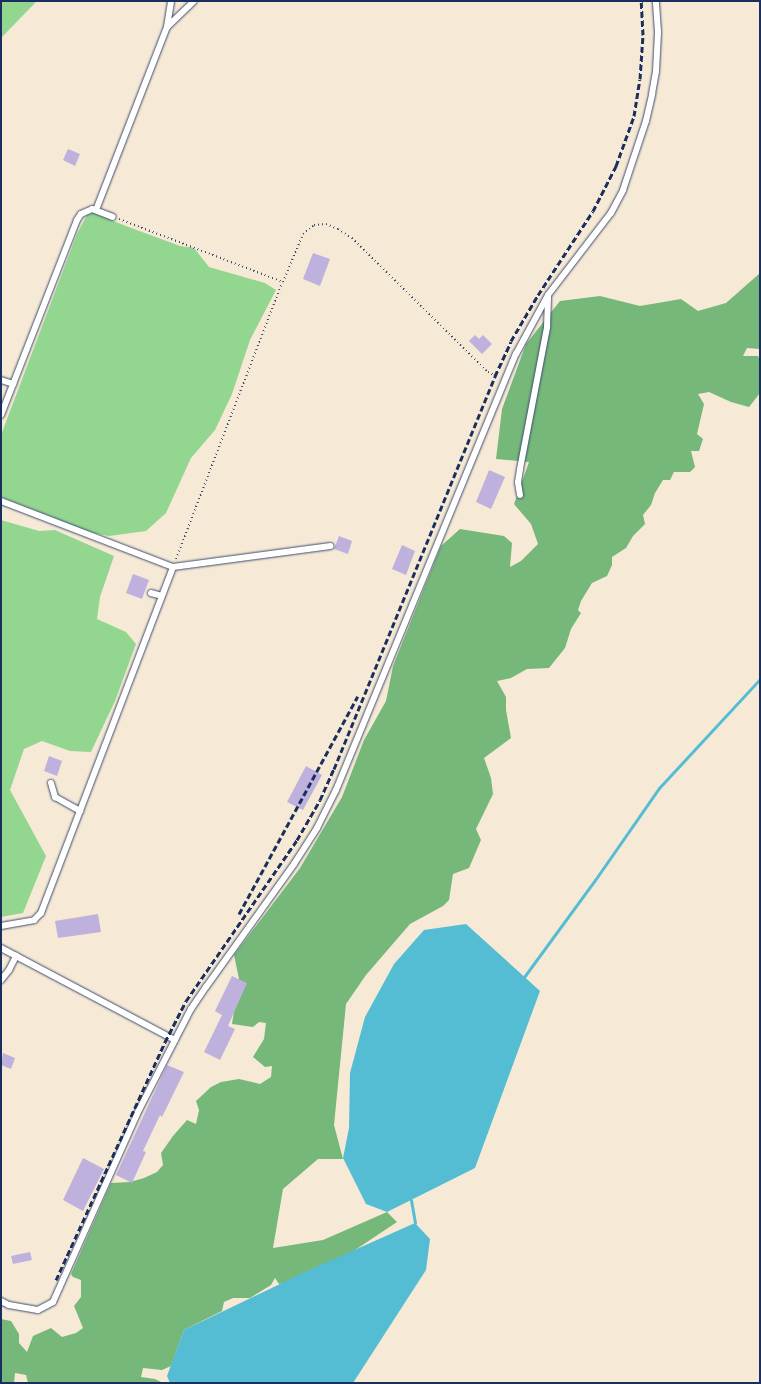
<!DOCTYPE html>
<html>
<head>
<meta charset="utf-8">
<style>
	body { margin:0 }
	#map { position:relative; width:761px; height:1384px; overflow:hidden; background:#f6ead6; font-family:"Playpen Sans",sans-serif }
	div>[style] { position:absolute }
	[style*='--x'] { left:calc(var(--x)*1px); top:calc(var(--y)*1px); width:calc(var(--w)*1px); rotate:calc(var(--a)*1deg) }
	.green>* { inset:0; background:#93d68f }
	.forest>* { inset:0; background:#76b77a }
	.water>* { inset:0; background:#55bdd3 }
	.stream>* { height:3px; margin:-1.5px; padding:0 1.5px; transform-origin:1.5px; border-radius:1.5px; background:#55bdd3 }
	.building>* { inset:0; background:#beb1dd }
	.path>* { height:2px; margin-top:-1px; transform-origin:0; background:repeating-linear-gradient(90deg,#3c4b70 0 1px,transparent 0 4px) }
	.roads { filter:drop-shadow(0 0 1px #3c4b70) drop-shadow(0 0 1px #3c4b70) }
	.service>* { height:6px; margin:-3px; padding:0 3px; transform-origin:3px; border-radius:3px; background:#fff }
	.rail>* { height:3px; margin-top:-1.5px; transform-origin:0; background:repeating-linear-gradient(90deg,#1b2f5e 0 6px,transparent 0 9px) }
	span { translate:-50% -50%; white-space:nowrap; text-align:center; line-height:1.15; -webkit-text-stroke:3.5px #fdfcf7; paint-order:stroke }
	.frame { position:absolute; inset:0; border:2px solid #1b2f5e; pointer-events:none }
</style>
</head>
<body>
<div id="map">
	<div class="green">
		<i style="clip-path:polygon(1px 1px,37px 1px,1px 38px)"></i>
		<i style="clip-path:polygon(97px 211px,111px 220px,126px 226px,180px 246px,194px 248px,209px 267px,265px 283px,276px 290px,250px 340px,232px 394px,215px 430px,191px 458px,166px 513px,146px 531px,109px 536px,74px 529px,57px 519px,1px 497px,1px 435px,77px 234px,87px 215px)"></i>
		<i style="clip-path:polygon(1px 520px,39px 531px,55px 530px,114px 556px,100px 597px,97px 619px,126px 632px,136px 644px,115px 701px,91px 752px,70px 751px,42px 741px,24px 749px,10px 790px,46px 856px,23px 913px,1px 917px)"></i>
	</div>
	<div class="forest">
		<i style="clip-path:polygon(760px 273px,760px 349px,747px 348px,743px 356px,758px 356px,760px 360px,760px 393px,749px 407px,731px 402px,709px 392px,698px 394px,704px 404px,697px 434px,703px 439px,699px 451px,691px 451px,695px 467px,690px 472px,674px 472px,670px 480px,663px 480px,655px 493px,651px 505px,643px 515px,645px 524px,633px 536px,626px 548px,612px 557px,612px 565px,607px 576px,592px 583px,581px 601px,578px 610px,581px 613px,571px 629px,565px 648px,549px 668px,527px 669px,511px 678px,497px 681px,506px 697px,506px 710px,511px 738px,484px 758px,491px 778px,493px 794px,476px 829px,481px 840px,469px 868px,453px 874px,449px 900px,443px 906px,410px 924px,366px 975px,346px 1004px,334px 1125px,343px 1159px,318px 1159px,283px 1189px,273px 1248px,323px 1240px,387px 1212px,397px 1222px,316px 1276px,279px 1284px,275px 1278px,271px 1285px,250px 1298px,233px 1298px,224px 1302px,222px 1311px,184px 1330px,171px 1366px,162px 1370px,143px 1368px,141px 1377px,155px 1379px,161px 1382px,159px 1383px,28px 1383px,26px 1375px,15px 1373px,14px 1383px,1px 1383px,1px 1319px,11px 1321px,19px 1334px,19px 1343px,27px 1352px,33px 1336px,51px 1328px,62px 1337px,76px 1333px,83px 1328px,74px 1306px,81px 1297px,81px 1280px,73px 1277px,71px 1274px,111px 1183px,130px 1182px,144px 1178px,157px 1172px,163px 1165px,161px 1153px,173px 1136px,187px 1120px,196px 1124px,199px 1110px,196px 1101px,211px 1087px,221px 1082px,239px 1079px,260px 1084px,271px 1077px,272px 1066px,265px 1067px,253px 1057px,264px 1039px,266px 1023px,259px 1022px,253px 1027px,232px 1024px,239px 979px,234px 955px,300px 868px,342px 797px,364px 740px,386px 701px,393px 666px,441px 546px,460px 529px,504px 536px,512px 543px,510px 567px,521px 561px,538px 544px,531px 524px,514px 504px,529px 462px,496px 459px,502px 409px,526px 344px,560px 301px,600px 296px,640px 306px,681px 299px,698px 311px,726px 303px)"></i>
	</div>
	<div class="water">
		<i style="clip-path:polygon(466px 924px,540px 991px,475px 1168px,387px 1212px,366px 1204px,343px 1158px,349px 1128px,350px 1073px,365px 1017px,394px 964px,424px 930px)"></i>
		<i style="clip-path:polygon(415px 1223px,430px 1239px,426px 1270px,353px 1383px,170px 1383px,167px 1376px,184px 1330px,305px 1272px)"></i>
	</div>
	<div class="stream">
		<i style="--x:524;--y:977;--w:120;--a:-53.8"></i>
		<i style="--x:595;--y:880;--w:112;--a:-55.2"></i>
		<i style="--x:659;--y:788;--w:149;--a:-47.2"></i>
		<i style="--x:411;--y:1200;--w:23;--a:80"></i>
	</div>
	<div class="building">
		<i style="clip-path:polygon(68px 149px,80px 154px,75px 166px,63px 160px)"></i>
		<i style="clip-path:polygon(313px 253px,330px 259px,320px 286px,303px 279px)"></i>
		<i style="clip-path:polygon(475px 335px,479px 339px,483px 335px,492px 344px,482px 354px,469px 341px)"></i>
		<i style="clip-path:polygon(489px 470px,505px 477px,491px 509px,476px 502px)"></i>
		<i style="clip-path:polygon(339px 536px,352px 541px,348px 554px,334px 549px)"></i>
		<i style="clip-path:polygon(402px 545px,415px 551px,406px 575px,392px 569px)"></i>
		<i style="clip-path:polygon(133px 574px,149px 580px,142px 599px,126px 593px)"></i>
		<i style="clip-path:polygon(49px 756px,62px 761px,57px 776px,44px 771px)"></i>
		<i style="clip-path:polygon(306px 766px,322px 775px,303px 810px,287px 802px)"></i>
		<i style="clip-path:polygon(98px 914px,101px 932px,58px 938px,55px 921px)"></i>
		<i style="clip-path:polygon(232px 976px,247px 983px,228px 1026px,235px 1029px,220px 1060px,204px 1052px,222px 1015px,215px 1011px)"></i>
		<i style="clip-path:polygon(3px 1053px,15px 1058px,11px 1069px,1px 1065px)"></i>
		<i style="clip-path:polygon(167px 1065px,184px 1072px,162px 1117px,160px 1115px,143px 1151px,146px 1152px,132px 1183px,116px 1175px)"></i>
		<i style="clip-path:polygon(83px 1158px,104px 1169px,83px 1211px,63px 1200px)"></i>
		<i style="clip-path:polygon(30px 1252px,32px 1260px,13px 1264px,11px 1256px)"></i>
	</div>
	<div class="path">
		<i style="--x:119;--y:219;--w:176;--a:21"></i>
		<i style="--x:283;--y:282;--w:52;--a:-67.4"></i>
		<i style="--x:303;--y:234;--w:14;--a:-39"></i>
		<i style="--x:314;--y:225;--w:12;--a:-5"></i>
		<i style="--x:326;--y:224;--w:13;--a:23"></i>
		<i style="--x:338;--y:229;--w:17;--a:33"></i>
		<i style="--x:352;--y:238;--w:191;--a:44.6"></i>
		<i style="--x:488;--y:372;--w:11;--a:27"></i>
		<i style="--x:176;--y:559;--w:296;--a:-69"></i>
	</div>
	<div class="roads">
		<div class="service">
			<i style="--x:167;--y:27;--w:37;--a:-44"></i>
			<i style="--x:96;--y:210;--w:196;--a:-68.8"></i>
			<i style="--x:167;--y:27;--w:25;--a:-81"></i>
			<i style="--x:1;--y:380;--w:13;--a:18"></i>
			<i style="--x:1;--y:415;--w:209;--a:-68.7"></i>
			<i style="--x:77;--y:220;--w:7;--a:-56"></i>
			<i style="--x:81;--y:214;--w:12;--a:-24"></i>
			<i style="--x:92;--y:209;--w:22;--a:21"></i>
			<i style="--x:520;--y:495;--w:13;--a:-99"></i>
			<i style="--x:518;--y:482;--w:13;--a:-81"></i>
			<i style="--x:520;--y:469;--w:145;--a:-79.2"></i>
			<i style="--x:547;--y:327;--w:30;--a:-88"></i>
			<i style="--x:1;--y:501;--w:184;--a:21"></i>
			<i style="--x:173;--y:567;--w:159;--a:-7.6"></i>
			<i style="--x:151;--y:593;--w:11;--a:15"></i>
			<i style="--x:51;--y:783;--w:15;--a:74"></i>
			<i style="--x:55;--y:797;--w:29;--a:29"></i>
			<i style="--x:1;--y:926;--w:34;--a:-10"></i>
			<i style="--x:34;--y:920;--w:10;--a:-45"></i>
			<i style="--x:41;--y:913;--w:370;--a:-69.1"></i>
			<i style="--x:1;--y:948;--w:197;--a:27.9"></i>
			<i style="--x:1;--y:980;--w:13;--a:-51"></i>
			<i style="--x:9;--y:970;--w:16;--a:-63"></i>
			<i style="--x:1;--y:1301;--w:9;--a:27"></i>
			<i style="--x:9;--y:1305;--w:29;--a:10"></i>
			<i style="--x:38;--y:1310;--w:17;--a:-28"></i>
			<i style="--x:53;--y:1302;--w:210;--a:-65.9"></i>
			<i style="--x:139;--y:1110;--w:114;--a:-62.8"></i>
			<i style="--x:191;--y:1009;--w:27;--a:-56"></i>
			<i style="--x:206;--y:987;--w:151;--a:-54.4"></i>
			<i style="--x:294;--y:864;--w:43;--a:-57.4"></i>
			<i style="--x:317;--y:828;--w:42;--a:-63.4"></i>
			<i style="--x:336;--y:790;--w:472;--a:-67.6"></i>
			<i style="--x:516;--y:354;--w:67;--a:-61.5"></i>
			<i style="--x:548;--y:295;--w:103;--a:-52.5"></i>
			<i style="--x:611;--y:213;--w:26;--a:-62"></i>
			<i style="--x:623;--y:190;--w:73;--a:-71.6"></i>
			<i style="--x:646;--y:121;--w:28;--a:-77"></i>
			<i style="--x:652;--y:94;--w:23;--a:-80"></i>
			<i style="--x:656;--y:71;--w:39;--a:-87"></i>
			<i style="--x:658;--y:32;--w:31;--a:-94"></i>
		</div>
	</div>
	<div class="rail">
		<i style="--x:239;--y:914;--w:248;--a:-61.4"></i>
		<i style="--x:56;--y:1280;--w:262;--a:-65.4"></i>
		<i style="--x:165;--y:1042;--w:46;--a:-62.9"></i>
		<i style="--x:186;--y:1001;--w:196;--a:-55.4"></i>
		<i style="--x:297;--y:840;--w:46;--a:-60.1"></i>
		<i style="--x:320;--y:800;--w:34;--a:-66"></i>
		<i style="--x:334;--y:769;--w:425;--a:-67.7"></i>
		<i style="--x:495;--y:376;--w:38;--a:-65"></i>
		<i style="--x:511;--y:341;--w:53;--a:-59.6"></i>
		<i style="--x:538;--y:295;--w:100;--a:-56.8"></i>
		<i style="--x:593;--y:211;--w:51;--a:-62.9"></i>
		<i style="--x:616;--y:166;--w:53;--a:-70.2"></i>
		<i style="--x:634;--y:116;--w:37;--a:-81"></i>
		<i style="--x:640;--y:79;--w:44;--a:-86.1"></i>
		<i style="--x:643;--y:35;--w:34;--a:-93"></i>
	</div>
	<div class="frame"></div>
</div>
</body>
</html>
